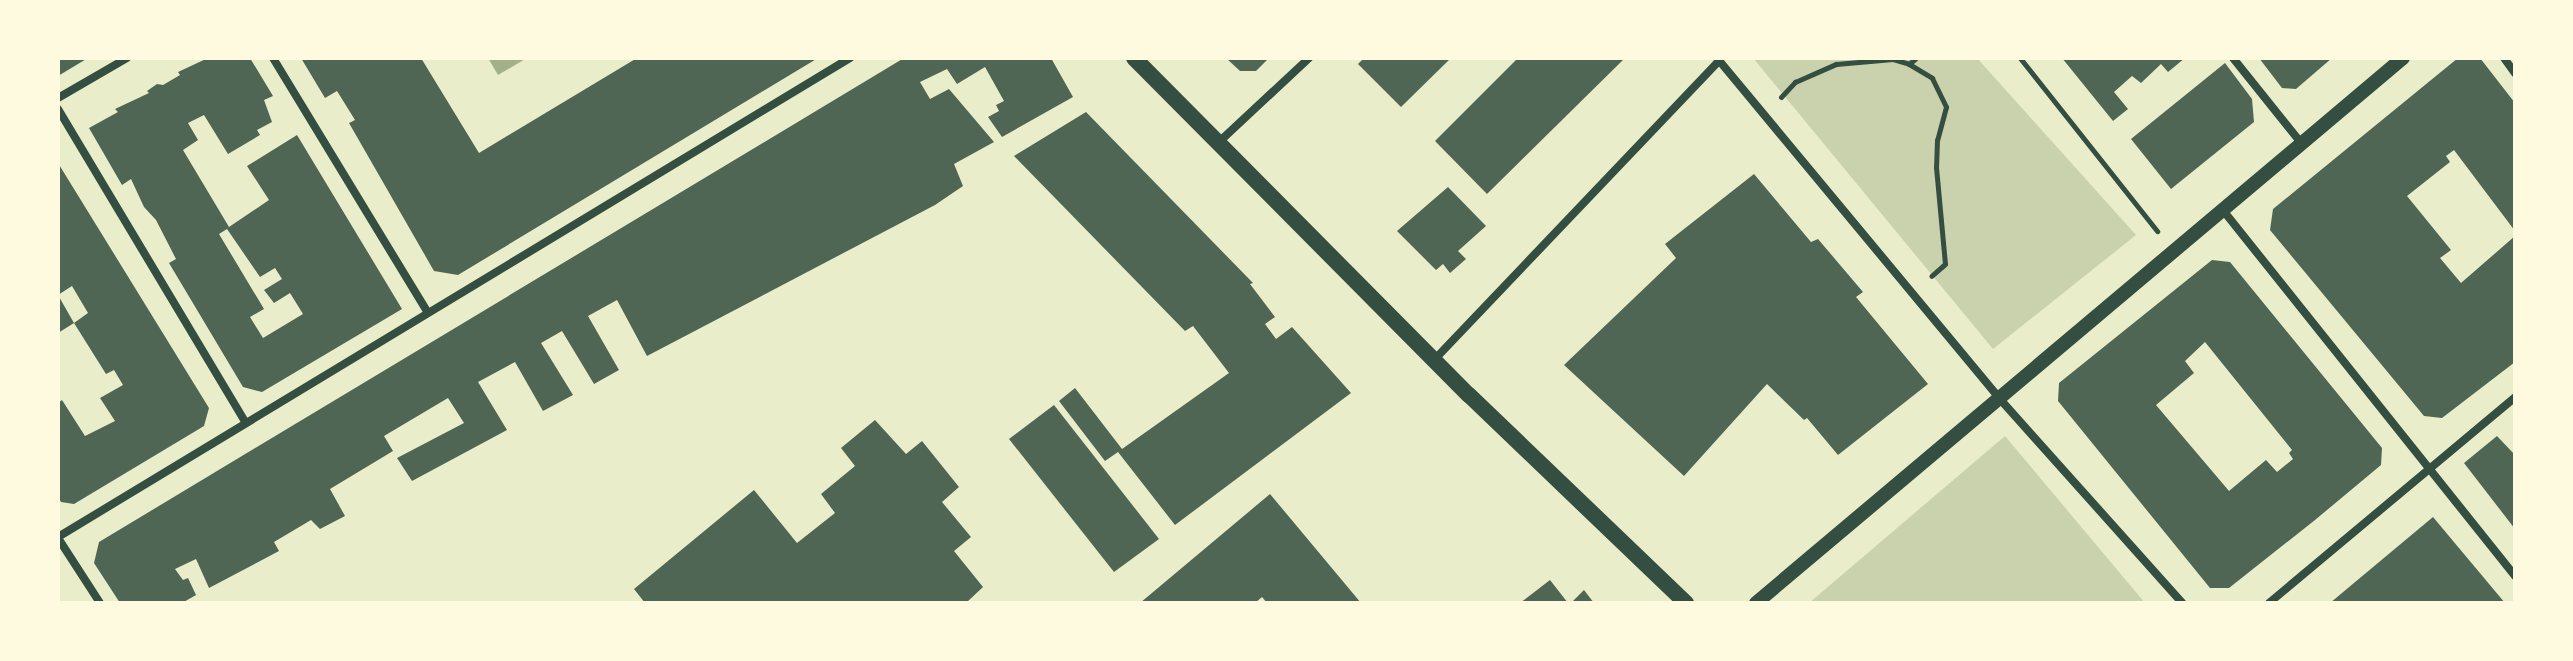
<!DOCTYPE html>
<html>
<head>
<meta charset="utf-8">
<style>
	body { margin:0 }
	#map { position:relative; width:2573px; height:661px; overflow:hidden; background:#e9edc9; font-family:"Golos Text",sans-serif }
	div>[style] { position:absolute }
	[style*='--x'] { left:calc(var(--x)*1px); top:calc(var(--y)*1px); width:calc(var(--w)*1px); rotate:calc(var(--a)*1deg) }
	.green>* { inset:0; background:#cad2ad }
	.water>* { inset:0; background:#a3b18a }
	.building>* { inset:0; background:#4f6655 }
	.path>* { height:5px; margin:-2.5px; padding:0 2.5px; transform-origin:2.5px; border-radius:2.5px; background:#344e41 }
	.minor>* { height:8px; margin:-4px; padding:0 4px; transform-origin:4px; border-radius:4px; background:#344e41 }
	.tertiary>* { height:14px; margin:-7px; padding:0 7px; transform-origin:7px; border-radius:7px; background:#344e41 }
	.secondary>* { height:16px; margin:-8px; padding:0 8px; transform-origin:8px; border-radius:8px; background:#344e41 }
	span { translate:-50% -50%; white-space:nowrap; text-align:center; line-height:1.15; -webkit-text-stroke:6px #fefae0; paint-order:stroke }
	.frame { position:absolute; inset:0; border:60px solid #fefae0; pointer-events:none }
</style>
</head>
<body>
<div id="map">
	<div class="green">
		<i style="clip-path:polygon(1753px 58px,1977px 58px,2136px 235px,1993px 349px)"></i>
		<i style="clip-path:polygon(2005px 436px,2145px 603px,1809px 603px)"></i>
	</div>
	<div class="water">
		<i style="clip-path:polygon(488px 58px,527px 58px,498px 75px)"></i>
	</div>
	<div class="building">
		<i style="clip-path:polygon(58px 58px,88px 58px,58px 76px)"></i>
		<i style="clip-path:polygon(evenodd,208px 58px,250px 58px,273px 96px,264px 100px,272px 122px,257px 130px,260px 135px,228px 154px,204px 115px,188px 123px,198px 140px,183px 150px,229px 227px,269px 200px,247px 166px,297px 135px,402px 309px,262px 392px,243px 387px,169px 263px,176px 259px,156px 220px,144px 207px,131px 179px,122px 185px,89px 128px,118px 112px,115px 109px,149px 93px,147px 91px,157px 84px,163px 85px,180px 75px,178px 72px,208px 58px,227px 229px,260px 277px,275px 268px,282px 279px,264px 290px,274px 303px,290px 293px,303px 314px,263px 338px,250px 317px,264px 309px,219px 234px,227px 229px)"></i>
		<i style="clip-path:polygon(301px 58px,421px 58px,479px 153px,637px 58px,818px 58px,458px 275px,434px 271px,349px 123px,355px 120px,337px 91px,325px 98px)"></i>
		<i style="clip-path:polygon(904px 58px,1051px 58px,1073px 97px,1002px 137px,988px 117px,999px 111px,996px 105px,1004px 101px,985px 67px,957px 84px,947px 69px,920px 82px,930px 99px,949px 89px,994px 142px,954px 164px,963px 186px,935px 205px,647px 356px,617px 300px,588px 316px,619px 370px,594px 384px,562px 331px,541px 343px,573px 395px,543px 411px,515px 362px,478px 382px,507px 430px,412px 481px,397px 458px,464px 423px,448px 398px,384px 436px,393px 451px,330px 489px,345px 516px,320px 529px,311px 520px,274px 542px,279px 551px,209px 588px,196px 559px,175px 569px,183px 580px,188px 578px,196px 595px,182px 603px,120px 603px,94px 563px,99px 542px)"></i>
		<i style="clip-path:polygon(1226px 58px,1269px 58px,1256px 71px,1240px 71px)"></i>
		<i style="clip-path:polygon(1364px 58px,1451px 58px,1401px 107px,1358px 64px)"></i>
		<i style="clip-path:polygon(1518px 58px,1625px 58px,1487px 194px,1435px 141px)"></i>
		<i style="clip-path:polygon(2062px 58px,2185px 58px,2168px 72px,2161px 64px,2141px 83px,2132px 76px,2114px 92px,2128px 109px,2113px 121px)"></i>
		<i style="clip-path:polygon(2259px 58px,2332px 58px,2296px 89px,2282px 88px)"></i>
		<i style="clip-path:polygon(2458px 58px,2480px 58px,2515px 103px,2515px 231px,2454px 150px,2446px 156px,2450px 162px,2407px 196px,2451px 250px,2440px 258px,2461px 283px,2515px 236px,2515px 362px,2442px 418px,2424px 416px,2270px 230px,2273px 209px)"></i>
		<i style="clip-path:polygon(2225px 63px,2252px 99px,2254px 122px,2171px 189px,2131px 139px)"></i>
		<i style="clip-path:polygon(1086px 112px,1253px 283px,1250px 284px,1275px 317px,1265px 324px,1276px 339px,1292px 327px,1351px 393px,1175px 525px,1118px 452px,1105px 461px,1059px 401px,1075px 388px,1122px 449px,1229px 373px,1193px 326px,1185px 331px,1014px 156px)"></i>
		<i style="clip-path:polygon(58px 163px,209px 408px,204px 426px,74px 504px,61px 502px,58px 497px,58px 403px,62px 400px,85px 436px,115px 421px,100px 398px,123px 385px,114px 370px,106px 374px,74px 323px,58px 333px,58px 295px,74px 323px,88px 313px,72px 286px,58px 295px)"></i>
		<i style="clip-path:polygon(1754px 174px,1811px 242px,1818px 239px,1863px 292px,1856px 297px,1928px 384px,1838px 455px,1807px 418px,1804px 420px,1767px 384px,1684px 476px,1564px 365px,1676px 258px,1665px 244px)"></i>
		<i style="clip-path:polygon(1448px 187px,1486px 226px,1458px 251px,1466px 259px,1450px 273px,1443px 264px,1436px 270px,1397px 231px)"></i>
		<i style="clip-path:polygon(evenodd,2212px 260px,2230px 262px,2382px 448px,2381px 465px,2315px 520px,2229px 588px,2210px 588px,2058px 401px,2059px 383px,2212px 260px,2205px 342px,2292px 450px,2289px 453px,2293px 459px,2277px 472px,2266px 460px,2229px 491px,2156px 405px,2194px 373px,2185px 361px,2205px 342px)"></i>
		<i style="clip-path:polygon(1054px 405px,1159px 539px,1114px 572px,1009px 439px)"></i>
		<i style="clip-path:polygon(875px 420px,906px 454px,922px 441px,959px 487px,942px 502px,971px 537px,954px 551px,983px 587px,966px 603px,645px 603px,634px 589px,754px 490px,797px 543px,835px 513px,821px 494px,855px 466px,841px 448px)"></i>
		<i style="clip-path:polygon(2497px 436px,2515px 455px,2515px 529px,2464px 463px)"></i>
		<i style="clip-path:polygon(1270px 494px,1361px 603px,1267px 603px,1262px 597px,1255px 603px,1140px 603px)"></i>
		<i style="clip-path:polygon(2433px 517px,2505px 603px,2330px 603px)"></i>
		<i style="clip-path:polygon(1550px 580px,1568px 603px,1520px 603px)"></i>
		<i style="clip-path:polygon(1584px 590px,1594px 603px,1571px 603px)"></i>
	</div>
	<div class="path">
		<i style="--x:2020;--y:58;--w:221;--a:51.6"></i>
		<i style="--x:1909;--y:64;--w:27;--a:31"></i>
		<i style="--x:1932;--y:78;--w:32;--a:64"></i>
		<i style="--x:1946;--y:107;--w:34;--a:105"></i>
		<i style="--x:1937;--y:140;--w:27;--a:92"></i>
		<i style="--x:1936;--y:167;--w:97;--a:84.7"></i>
		<i style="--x:1945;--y:264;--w:18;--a:139"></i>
		<i style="--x:1781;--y:97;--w:21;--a:-47"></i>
		<i style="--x:1795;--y:82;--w:45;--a:-23.7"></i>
		<i style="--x:1836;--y:64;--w:57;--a:-5"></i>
		<i style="--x:1893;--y:59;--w:17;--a:17"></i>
		<i style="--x:1909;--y:64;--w:9;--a:-41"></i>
	</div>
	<div class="minor">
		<i style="--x:273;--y:58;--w:296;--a:58.7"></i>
		<i style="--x:1717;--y:58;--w:442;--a:50.3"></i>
		<i style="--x:1999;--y:398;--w:275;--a:48.2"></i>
		<i style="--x:2233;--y:58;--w:109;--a:51.3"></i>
		<i style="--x:2504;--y:58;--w:19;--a:54"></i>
		<i style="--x:58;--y:98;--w:80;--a:-30.1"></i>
		<i style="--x:58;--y:109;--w:365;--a:59.1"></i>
		<i style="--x:1219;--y:142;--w:123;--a:-43"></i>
		<i style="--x:2222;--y:209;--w:470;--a:51.4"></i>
		<i style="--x:1435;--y:359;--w:412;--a:-46.4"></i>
		<i style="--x:58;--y:537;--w:926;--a:-31.17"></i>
		<i style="--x:58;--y:538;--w:77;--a:57.1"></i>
		<i style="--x:2269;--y:603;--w:321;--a:-39.9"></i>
	</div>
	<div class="tertiary">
		<i style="--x:1756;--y:603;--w:846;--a:-40.11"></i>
	</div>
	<div class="secondary">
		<i style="--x:1134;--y:58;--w:475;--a:45.2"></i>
		<i style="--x:1469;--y:395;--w:301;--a:43.8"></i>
	</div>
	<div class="frame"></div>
</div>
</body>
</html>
